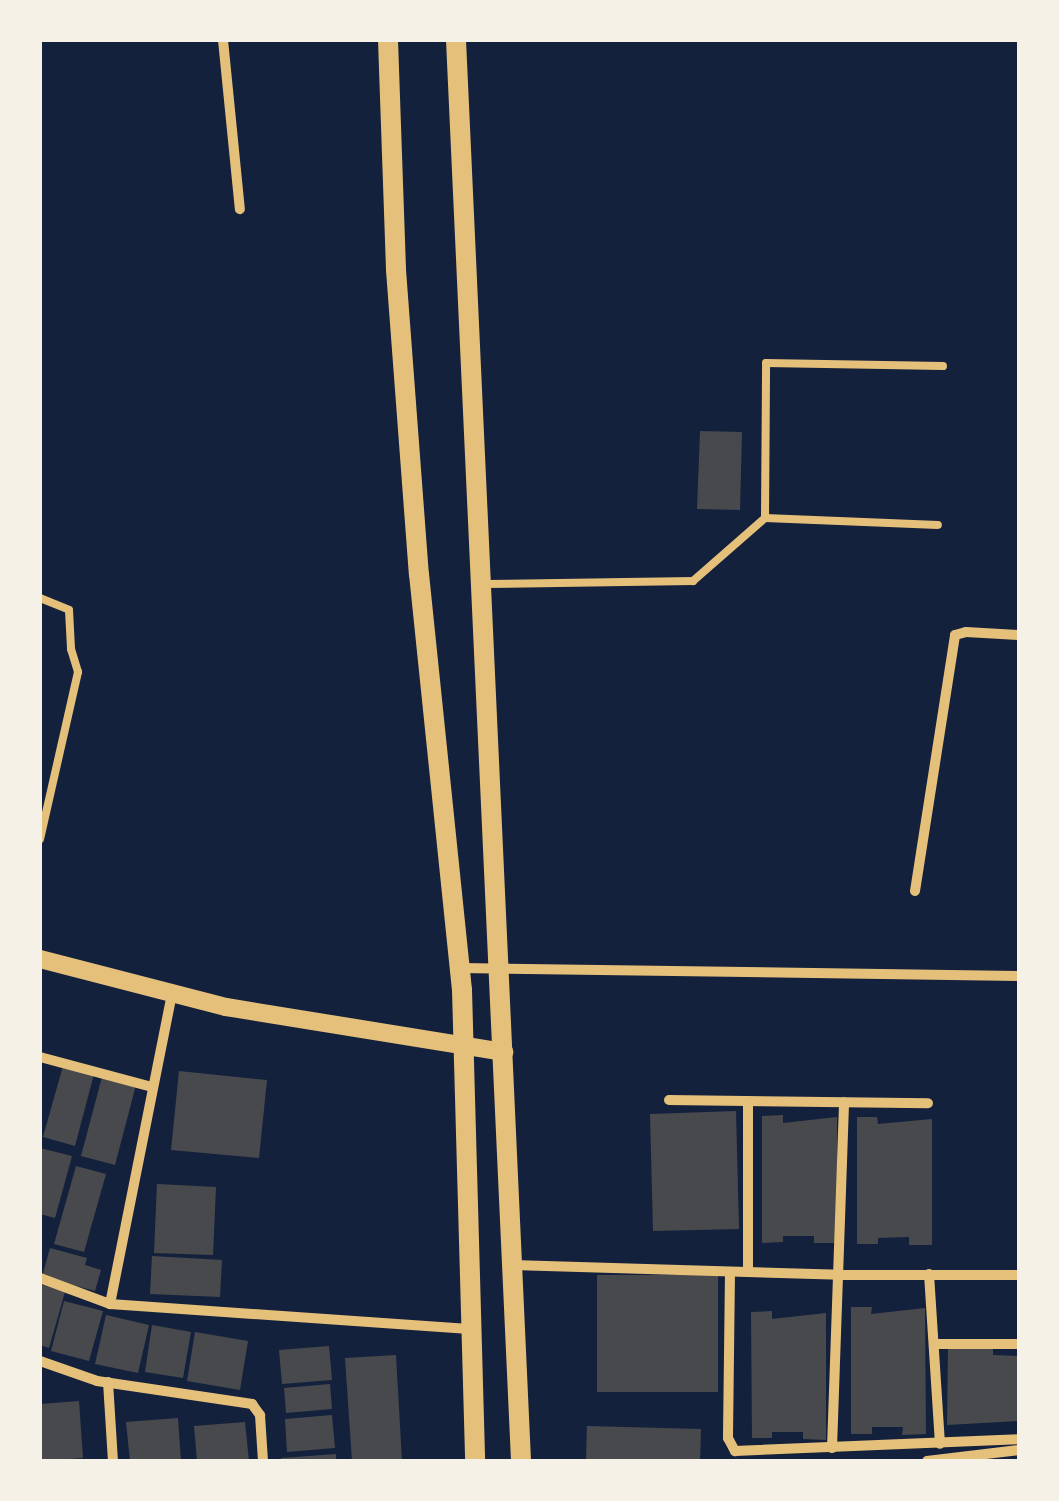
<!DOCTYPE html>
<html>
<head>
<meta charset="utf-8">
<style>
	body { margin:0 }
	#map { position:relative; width:1059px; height:1501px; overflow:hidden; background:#14213d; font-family:Barlow,sans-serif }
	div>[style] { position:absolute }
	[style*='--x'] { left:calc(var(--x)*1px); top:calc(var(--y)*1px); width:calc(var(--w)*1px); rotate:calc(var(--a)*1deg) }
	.building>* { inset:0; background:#48494c }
	.service>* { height:8px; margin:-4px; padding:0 4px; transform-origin:4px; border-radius:4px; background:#e5c07b }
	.minor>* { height:10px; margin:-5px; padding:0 5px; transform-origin:5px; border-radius:5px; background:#e5c07b }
	.tertiary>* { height:18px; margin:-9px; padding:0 9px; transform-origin:9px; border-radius:9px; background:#e5c07b }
	.secondary>* { height:20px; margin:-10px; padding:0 10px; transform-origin:10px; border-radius:10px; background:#e5c07b }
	span { translate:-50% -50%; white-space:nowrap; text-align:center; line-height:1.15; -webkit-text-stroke:9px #f6f1e7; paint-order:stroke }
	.frame { position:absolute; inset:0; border:42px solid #f6f1e7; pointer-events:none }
</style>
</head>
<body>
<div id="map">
	<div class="building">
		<i style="clip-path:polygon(700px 431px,742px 432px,740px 510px,697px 509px)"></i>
		<i style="clip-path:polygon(63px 1066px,94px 1074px,75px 1146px,43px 1137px)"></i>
		<i style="clip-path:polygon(179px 1071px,267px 1080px,259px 1158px,171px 1150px)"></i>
		<i style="clip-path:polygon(102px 1077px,136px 1085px,115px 1165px,81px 1156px)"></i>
		<i style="clip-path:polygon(736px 1111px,739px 1229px,653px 1231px,650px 1114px)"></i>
		<i style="clip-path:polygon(783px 1115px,783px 1123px,837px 1117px,837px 1243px,814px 1243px,814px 1236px,783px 1236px,783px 1242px,762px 1243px,762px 1116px)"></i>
		<i style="clip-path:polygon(857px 1117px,877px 1117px,878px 1124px,932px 1119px,932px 1245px,909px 1245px,909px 1237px,878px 1238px,878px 1244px,857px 1244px)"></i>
		<i style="clip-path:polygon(40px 1148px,72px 1156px,55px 1218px,40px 1214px)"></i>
		<i style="clip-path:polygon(76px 1166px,106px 1174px,84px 1252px,54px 1244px)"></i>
		<i style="clip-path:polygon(157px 1184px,216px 1187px,213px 1255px,154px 1253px)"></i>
		<i style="clip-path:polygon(50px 1248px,87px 1258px,85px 1265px,101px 1270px,95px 1291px,42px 1277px)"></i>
		<i style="clip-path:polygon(152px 1256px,222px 1260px,220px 1297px,150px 1294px)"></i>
		<i style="clip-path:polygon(597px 1275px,718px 1275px,718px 1392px,597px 1392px)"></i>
		<i style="clip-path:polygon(40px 1284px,65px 1292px,49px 1348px,40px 1345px)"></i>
		<i style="clip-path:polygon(64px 1301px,103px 1311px,89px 1361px,51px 1351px)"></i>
		<i style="clip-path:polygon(851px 1307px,872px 1307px,871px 1314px,925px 1308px,926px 1434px,902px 1435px,903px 1427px,872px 1427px,872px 1434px,851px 1434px)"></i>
		<i style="clip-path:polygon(772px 1311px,772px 1319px,826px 1313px,826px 1440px,803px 1439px,803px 1432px,772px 1432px,772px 1438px,752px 1438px,751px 1312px)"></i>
		<i style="clip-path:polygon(106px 1315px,149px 1325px,138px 1373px,95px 1364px)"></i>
		<i style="clip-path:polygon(152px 1325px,191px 1332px,183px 1378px,145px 1372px)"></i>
		<i style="clip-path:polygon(195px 1332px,248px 1341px,240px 1390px,187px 1381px)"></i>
		<i style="clip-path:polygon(329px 1346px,332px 1380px,282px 1384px,279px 1350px)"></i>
		<i style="clip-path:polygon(948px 1347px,993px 1348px,993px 1355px,1019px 1356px,1019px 1421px,947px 1425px)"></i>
		<i style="clip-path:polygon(396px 1355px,402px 1461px,352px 1461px,345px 1358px)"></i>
		<i style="clip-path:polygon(330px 1384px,332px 1409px,286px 1413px,284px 1388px)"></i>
		<i style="clip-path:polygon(79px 1401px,83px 1458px,40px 1461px,40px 1404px)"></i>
		<i style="clip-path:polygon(332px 1415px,335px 1448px,287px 1452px,285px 1419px)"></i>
		<i style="clip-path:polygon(178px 1418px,181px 1461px,130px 1461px,126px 1422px)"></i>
		<i style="clip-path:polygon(245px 1422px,249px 1461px,197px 1461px,194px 1426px)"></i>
		<i style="clip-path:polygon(587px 1426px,701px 1429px,700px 1461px,586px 1461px)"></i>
		<i style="clip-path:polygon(336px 1454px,336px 1461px,281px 1461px,281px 1458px)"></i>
	</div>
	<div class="service">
		<i style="--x:765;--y:518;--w:155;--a:-89.6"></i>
		<i style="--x:766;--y:363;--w:177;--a:1"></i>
		<i style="--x:485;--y:584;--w:208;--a:-0.8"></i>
		<i style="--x:693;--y:581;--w:96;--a:-41.2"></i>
		<i style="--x:765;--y:518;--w:173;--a:2.3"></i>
		<i style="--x:40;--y:598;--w:31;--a:22"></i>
		<i style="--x:69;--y:610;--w:39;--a:87"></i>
		<i style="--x:71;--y:649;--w:24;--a:73"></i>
		<i style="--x:78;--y:672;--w:171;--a:102.8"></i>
	</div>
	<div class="minor">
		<i style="--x:223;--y:40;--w:170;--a:84.3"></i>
		<i style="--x:915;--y:891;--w:259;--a:-81.1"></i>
		<i style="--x:955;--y:635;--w:11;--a:-15"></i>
		<i style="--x:966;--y:632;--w:53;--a:3.2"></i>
		<i style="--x:461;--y:968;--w:558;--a:0.82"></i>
		<i style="--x:40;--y:1057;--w:116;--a:15"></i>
		<i style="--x:669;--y:1100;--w:259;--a:0.7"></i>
		<i style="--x:748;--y:1101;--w:171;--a:90"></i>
		<i style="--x:512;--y:1265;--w:328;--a:1.7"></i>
		<i style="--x:840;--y:1275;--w:179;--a:0"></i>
		<i style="--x:730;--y:1272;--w:166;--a:90.7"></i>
		<i style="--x:728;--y:1438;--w:15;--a:62"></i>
		<i style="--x:735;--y:1451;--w:284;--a:-2.4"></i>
		<i style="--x:929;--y:1274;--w:170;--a:86.3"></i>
		<i style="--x:40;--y:1278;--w:75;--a:20.4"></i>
		<i style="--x:110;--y:1304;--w:360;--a:4"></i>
		<i style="--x:110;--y:1304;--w:317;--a:-78.7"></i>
		<i style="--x:935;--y:1344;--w:84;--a:0"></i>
		<i style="--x:40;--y:1361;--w:60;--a:19.3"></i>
		<i style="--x:97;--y:1381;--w:157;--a:8.4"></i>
		<i style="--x:252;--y:1404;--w:14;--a:54"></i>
		<i style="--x:260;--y:1415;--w:46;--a:86.3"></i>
		<i style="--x:108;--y:1382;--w:79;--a:86.4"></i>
		<i style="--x:832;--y:1448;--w:346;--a:-88"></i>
		<i style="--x:927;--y:1461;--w:93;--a:-6.8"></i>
	</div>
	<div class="tertiary">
		<i style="--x:40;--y:959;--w:192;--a:14.5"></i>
		<i style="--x:226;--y:1007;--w:282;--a:9.2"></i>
	</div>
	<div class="secondary">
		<i style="--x:388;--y:40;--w:230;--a:88"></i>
		<i style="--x:396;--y:270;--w:305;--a:85.7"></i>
		<i style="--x:419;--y:574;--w:418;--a:84.1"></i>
		<i style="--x:462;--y:990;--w:471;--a:88.4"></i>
		<i style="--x:456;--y:40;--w:1422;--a:87.38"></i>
	</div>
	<div class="frame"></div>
</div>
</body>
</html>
